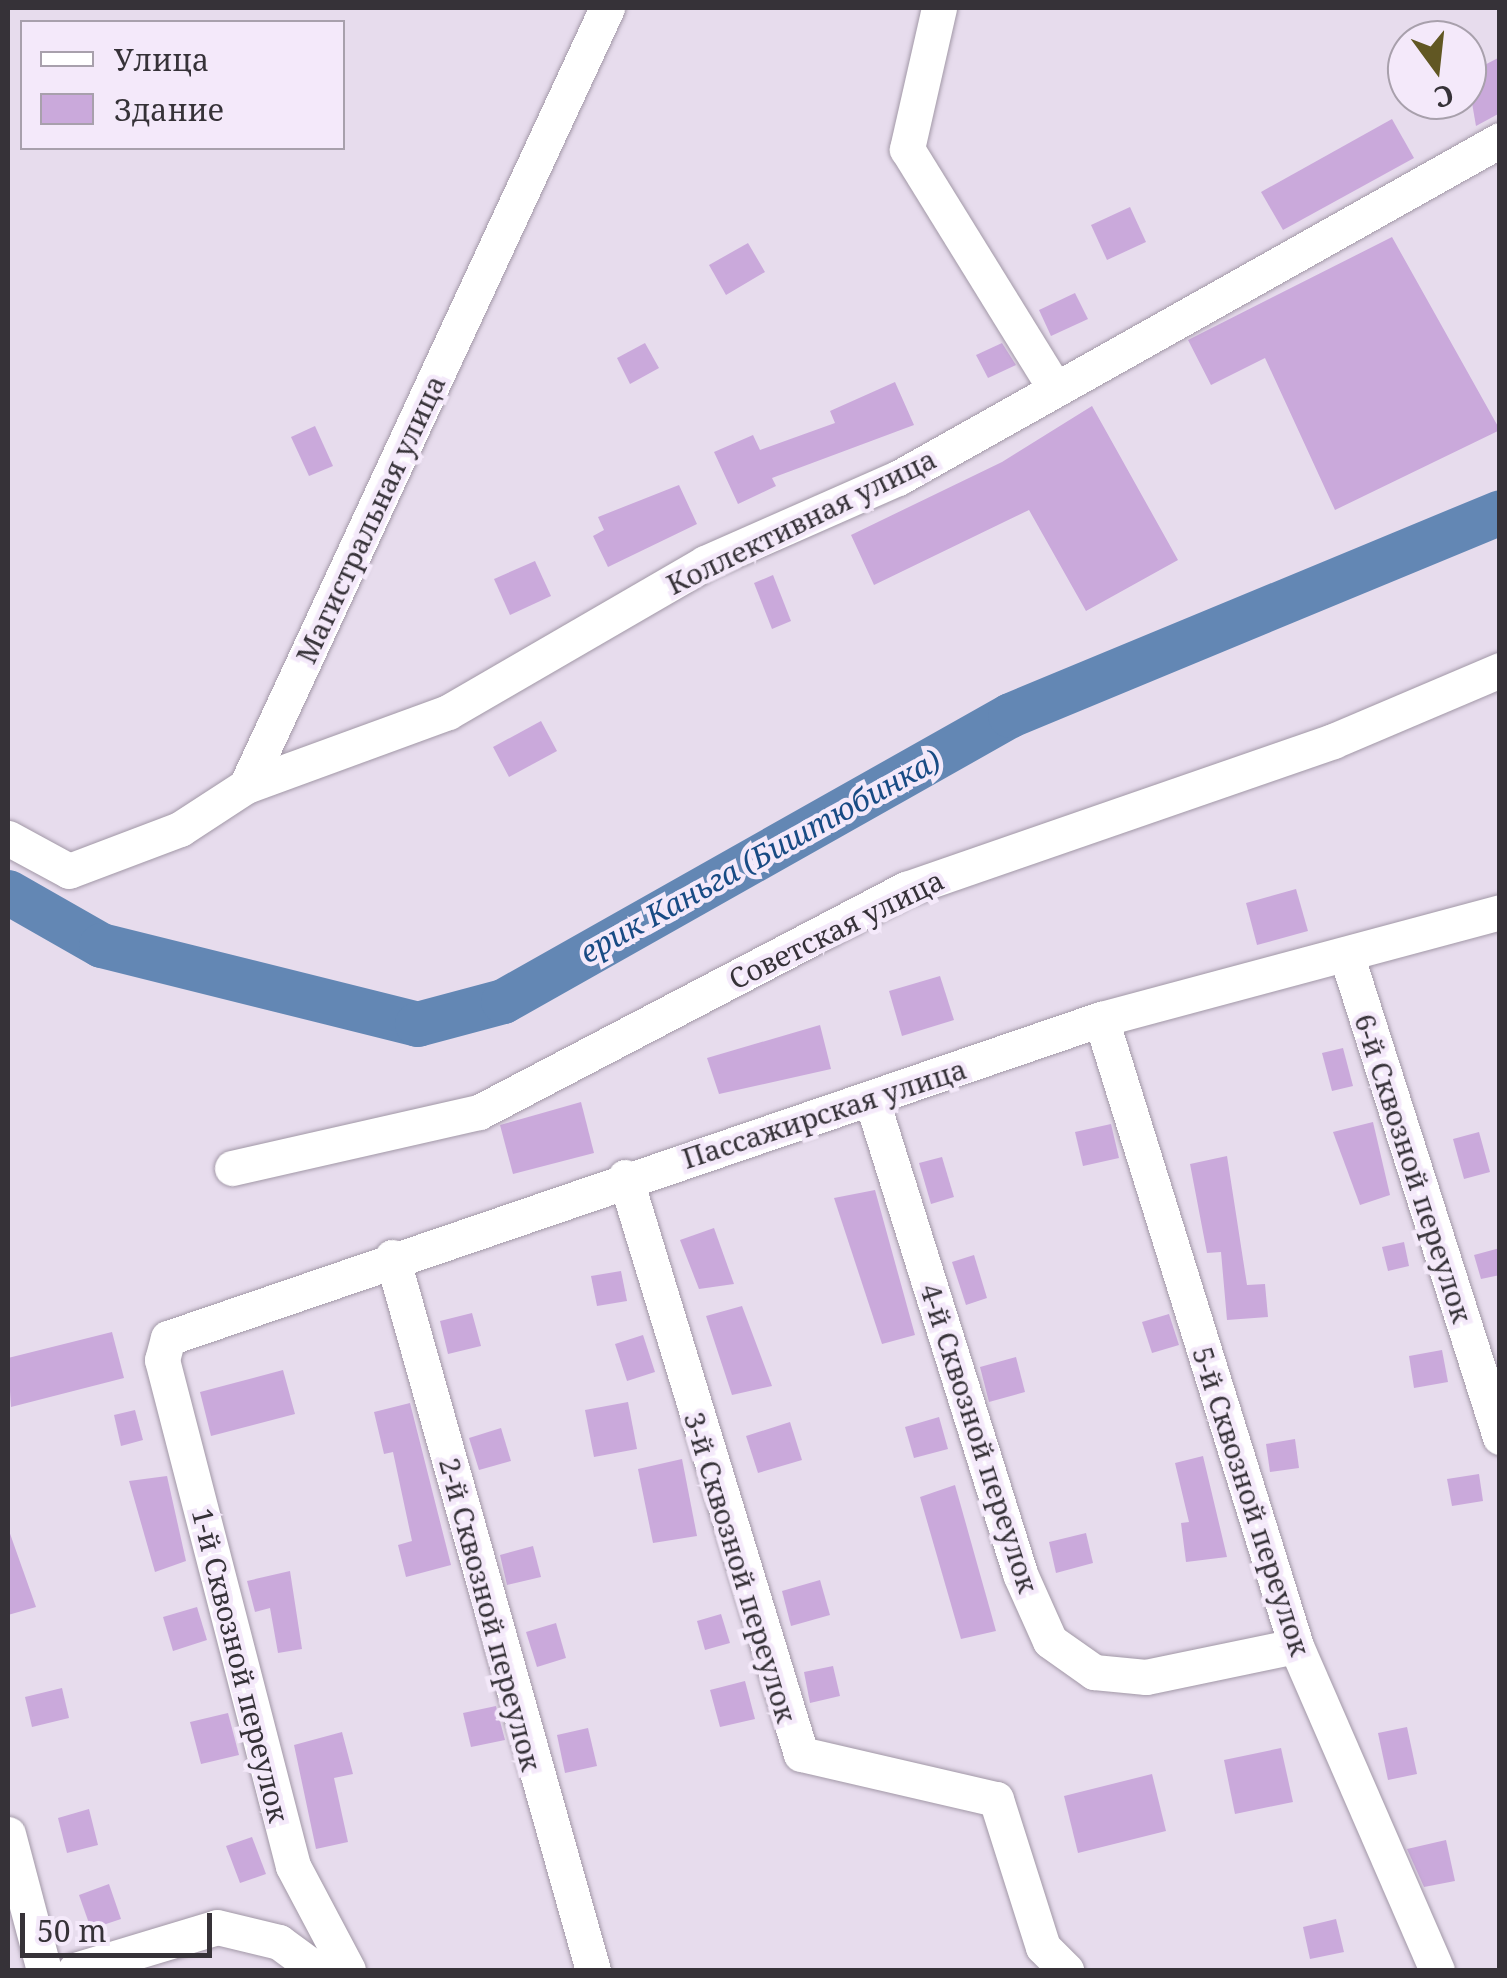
<!DOCTYPE html>
<html>
<head>
<meta charset="utf-8">
<style>
	body { margin:0 }
	#map { position:relative; width:1507px; height:1978px; overflow:hidden; background:#e7dced; font-family:"Noto Serif",serif }
	div>[style] { position:absolute }
	[style*='--x'] { left:calc(var(--x)*1px); top:calc(var(--y)*1px); width:calc(var(--w)*1px); rotate:calc(var(--a)*1deg) }
	.river>* { height:45px; margin:-22.5px; padding:0 22.5px; transform-origin:22.5px; border-radius:22.5px; background:#6387b4 }
	.building>* { inset:0; background:#caa9db }
	.roads { filter:drop-shadow(0 0 2px #a298a7) drop-shadow(0 0 2px #a298a7) }
	.minor>* { height:35px; margin:-17.5px; padding:0 17.5px; transform-origin:17.5px; border-radius:17.5px; background:#fff }
	span { translate:-50% -50%; white-space:nowrap; text-align:center; line-height:1.15; -webkit-text-stroke:9px #f4e9fa; paint-order:stroke }
	.street-label { font-size:28px; color:#363238 }
	.water-label { font-size:30px; color:#184b84; font-style:italic }
	.frame { position:absolute; inset:0; border:10px solid #363238; pointer-events:none }
	.legend { position:absolute; left:20px; top:20px; width:325px; height:130px; box-sizing:border-box; background:#f4e9fa; border:2px solid #a8a0ac; margin:0; padding:12px 18px; list-style:none; font-size:30px; color:#363238 }
	.legend li { display:flex; align-items:center; gap:20px; height:50px }
	.legend b { width:50px; border:2px solid #a8a0ac }
	.north { position:absolute; left:1387px; top:20px; width:100px; height:100px; box-sizing:border-box; background:#f4e9fa; border:2px solid #a8a0ac; border-radius:50%; rotate:165deg; font-size:28px; font-weight:700; line-height:40px; text-align:center; color:#363238 }
	.north::after { content:''; display:block; margin:auto; width:35px; height:45px; background:#615723; clip-path:polygon(50% 0,100% 100%,50% 72%,0 100%) }
	.scale { position:absolute; left:20px; top:1913px; width:192px; height:45px; box-sizing:border-box; border:5px solid #363238; border-top:0; padding-left:12px; font-size:30px; line-height:35px; white-space:nowrap; color:#363238; -webkit-text-stroke:8px #f4e9fa; paint-order:stroke }
</style>
</head>
<body>
<div id="map">
	<div class="river">
		<i style="--x:8;--y:892;--w:107;--a:29.7"></i>
		<i style="--x:101;--y:945;--w:326;--a:14"></i>
		<i style="--x:417;--y:1024;--w:89;--a:-15"></i>
		<i style="--x:503;--y:1001;--w:582;--a:-29.43"></i>
		<i style="--x:1010;--y:715;--w:530;--a:-22.5"></i>
	</div>
	<div class="building">
		<i style="clip-path:polygon(1500px 57px,1500px 113px,1476px 126px,1467px 74px)"></i>
		<i style="clip-path:polygon(1392px 119px,1414px 158px,1283px 230px,1261px 192px)"></i>
		<i style="clip-path:polygon(1130px 207px,1146px 242px,1107px 260px,1091px 225px)"></i>
		<i style="clip-path:polygon(1392px 237px,1500px 430px,1335px 510px,1265px 358px,1211px 385px,1188px 340px)"></i>
		<i style="clip-path:polygon(748px 243px,765px 272px,726px 295px,709px 265px)"></i>
		<i style="clip-path:polygon(1075px 293px,1088px 319px,1051px 336px,1039px 310px)"></i>
		<i style="clip-path:polygon(645px 343px,659px 368px,630px 384px,617px 358px)"></i>
		<i style="clip-path:polygon(1002px 343px,1016px 365px,988px 378px,976px 355px)"></i>
		<i style="clip-path:polygon(895px 382px,914px 425px,772px 478px,776px 486px,738px 504px,714px 452px,753px 435px,760px 450px,835px 423px,830px 411px)"></i>
		<i style="clip-path:polygon(1092px 406px,1178px 560px,1086px 611px,1029px 510px,874px 585px,851px 535px,1002px 462px)"></i>
		<i style="clip-path:polygon(315px 426px,333px 466px,309px 476px,291px 437px)"></i>
		<i style="clip-path:polygon(679px 485px,697px 524px,608px 567px,593px 536px,604px 530px,598px 517px)"></i>
		<i style="clip-path:polygon(535px 561px,551px 596px,510px 615px,494px 579px)"></i>
		<i style="clip-path:polygon(773px 575px,791px 621px,772px 629px,754px 583px)"></i>
		<i style="clip-path:polygon(541px 721px,557px 751px,509px 777px,493px 747px)"></i>
		<i style="clip-path:polygon(1296px 889px,1308px 931px,1257px 945px,1246px 903px)"></i>
		<i style="clip-path:polygon(940px 976px,954px 1020px,902px 1036px,889px 991px)"></i>
		<i style="clip-path:polygon(820px 1025px,831px 1069px,719px 1094px,707px 1058px)"></i>
		<i style="clip-path:polygon(1343px 1048px,1353px 1086px,1332px 1091px,1322px 1053px)"></i>
		<i style="clip-path:polygon(581px 1102px,594px 1153px,513px 1174px,500px 1125px)"></i>
		<i style="clip-path:polygon(1373px 1122px,1390px 1195px,1360px 1205px,1333px 1132px)"></i>
		<i style="clip-path:polygon(1111px 1124px,1119px 1158px,1083px 1166px,1075px 1132px)"></i>
		<i style="clip-path:polygon(1479px 1132px,1490px 1172px,1464px 1179px,1453px 1139px)"></i>
		<i style="clip-path:polygon(1227px 1156px,1247px 1285px,1265px 1284px,1268px 1317px,1227px 1320px,1221px 1252px,1207px 1253px,1190px 1164px)"></i>
		<i style="clip-path:polygon(942px 1157px,954px 1197px,931px 1204px,919px 1163px)"></i>
		<i style="clip-path:polygon(875px 1190px,915px 1335px,882px 1344px,834px 1198px)"></i>
		<i style="clip-path:polygon(714px 1228px,734px 1284px,699px 1289px,680px 1240px)"></i>
		<i style="clip-path:polygon(1404px 1242px,1409px 1266px,1388px 1271px,1382px 1247px)"></i>
		<i style="clip-path:polygon(1500px 1248px,1500px 1275px,1481px 1279px,1474px 1255px)"></i>
		<i style="clip-path:polygon(974px 1255px,987px 1298px,966px 1305px,952px 1262px)"></i>
		<i style="clip-path:polygon(621px 1271px,627px 1301px,597px 1306px,591px 1276px)"></i>
		<i style="clip-path:polygon(742px 1306px,772px 1386px,732px 1395px,706px 1316px)"></i>
		<i style="clip-path:polygon(472px 1313px,481px 1346px,448px 1354px,440px 1321px)"></i>
		<i style="clip-path:polygon(1169px 1314px,1179px 1345px,1152px 1353px,1142px 1322px)"></i>
		<i style="clip-path:polygon(112px 1332px,124px 1378px,11px 1407px,8px 1358px)"></i>
		<i style="clip-path:polygon(643px 1335px,655px 1372px,627px 1381px,615px 1344px)"></i>
		<i style="clip-path:polygon(1442px 1350px,1448px 1382px,1414px 1388px,1409px 1356px)"></i>
		<i style="clip-path:polygon(1016px 1357px,1025px 1392px,989px 1402px,980px 1367px)"></i>
		<i style="clip-path:polygon(283px 1370px,295px 1414px,211px 1436px,200px 1392px)"></i>
		<i style="clip-path:polygon(628px 1402px,637px 1449px,594px 1457px,585px 1410px)"></i>
		<i style="clip-path:polygon(410px 1403px,451px 1565px,406px 1577px,398px 1545px,412px 1541px,393px 1452px,384px 1454px,374px 1412px)"></i>
		<i style="clip-path:polygon(135px 1410px,143px 1440px,121px 1446px,114px 1415px)"></i>
		<i style="clip-path:polygon(939px 1417px,948px 1449px,914px 1458px,905px 1427px)"></i>
		<i style="clip-path:polygon(790px 1422px,802px 1460px,758px 1473px,746px 1436px)"></i>
		<i style="clip-path:polygon(501px 1428px,511px 1461px,479px 1470px,469px 1438px)"></i>
		<i style="clip-path:polygon(1295px 1439px,1299px 1468px,1270px 1472px,1266px 1444px)"></i>
		<i style="clip-path:polygon(1203px 1456px,1227px 1557px,1186px 1562px,1181px 1523px,1189px 1522px,1175px 1463px)"></i>
		<i style="clip-path:polygon(682px 1459px,697px 1536px,653px 1543px,638px 1469px)"></i>
		<i style="clip-path:polygon(1479px 1474px,1483px 1501px,1452px 1506px,1447px 1479px)"></i>
		<i style="clip-path:polygon(167px 1476px,186px 1561px,155px 1572px,129px 1481px)"></i>
		<i style="clip-path:polygon(955px 1485px,996px 1631px,961px 1639px,920px 1497px)"></i>
		<i style="clip-path:polygon(8px 1528px,36px 1607px,8px 1615px)"></i>
		<i style="clip-path:polygon(1086px 1533px,1093px 1563px,1056px 1573px,1049px 1542px)"></i>
		<i style="clip-path:polygon(533px 1546px,541px 1577px,507px 1585px,500px 1555px)"></i>
		<i style="clip-path:polygon(290px 1571px,302px 1649px,278px 1653px,270px 1608px,255px 1612px,247px 1581px)"></i>
		<i style="clip-path:polygon(820px 1580px,830px 1615px,791px 1626px,782px 1591px)"></i>
		<i style="clip-path:polygon(197px 1607px,207px 1640px,173px 1651px,163px 1617px)"></i>
		<i style="clip-path:polygon(721px 1614px,730px 1643px,705px 1650px,697px 1621px)"></i>
		<i style="clip-path:polygon(556px 1623px,566px 1658px,537px 1667px,526px 1632px)"></i>
		<i style="clip-path:polygon(833px 1666px,840px 1696px,810px 1703px,804px 1672px)"></i>
		<i style="clip-path:polygon(745px 1681px,755px 1719px,720px 1727px,710px 1690px)"></i>
		<i style="clip-path:polygon(62px 1688px,69px 1718px,32px 1727px,25px 1697px)"></i>
		<i style="clip-path:polygon(496px 1706px,505px 1740px,471px 1747px,463px 1713px)"></i>
		<i style="clip-path:polygon(228px 1713px,239px 1755px,201px 1764px,190px 1722px)"></i>
		<i style="clip-path:polygon(1407px 1727px,1417px 1774px,1388px 1780px,1378px 1733px)"></i>
		<i style="clip-path:polygon(588px 1728px,597px 1766px,565px 1773px,557px 1735px)"></i>
		<i style="clip-path:polygon(342px 1732px,353px 1774px,334px 1778px,348px 1842px,316px 1849px,294px 1745px)"></i>
		<i style="clip-path:polygon(1281px 1748px,1293px 1802px,1235px 1814px,1224px 1760px)"></i>
		<i style="clip-path:polygon(1152px 1774px,1166px 1831px,1078px 1853px,1064px 1796px)"></i>
		<i style="clip-path:polygon(89px 1809px,98px 1845px,67px 1853px,58px 1818px)"></i>
		<i style="clip-path:polygon(252px 1837px,266px 1874px,240px 1883px,226px 1846px)"></i>
		<i style="clip-path:polygon(1446px 1840px,1455px 1881px,1424px 1887px,1407px 1849px)"></i>
		<i style="clip-path:polygon(109px 1884px,121px 1919px,91px 1929px,79px 1895px)"></i>
		<i style="clip-path:polygon(1336px 1919px,1344px 1952px,1310px 1959px,1303px 1927px)"></i>
	</div>
	<div class="roads">
		<div class="minor">
			<i style="--x:939;--y:8;--w:145;--a:102.8"></i>
			<i style="--x:907;--y:149;--w:278;--a:58.3"></i>
			<i style="--x:246;--y:786;--w:215;--a:-20.1"></i>
			<i style="--x:448;--y:712;--w:297;--a:-30.1"></i>
			<i style="--x:705;--y:563;--w:211;--a:-23.8"></i>
			<i style="--x:898;--y:478;--w:690;--a:-29.31"></i>
			<i style="--x:8;--y:838;--w:69;--a:28.4"></i>
			<i style="--x:69;--y:871;--w:119;--a:-20.7"></i>
			<i style="--x:180;--y:829;--w:79;--a:-33.1"></i>
			<i style="--x:246;--y:786;--w:858;--a:-65.11"></i>
			<i style="--x:1347;--y:957;--w:504;--a:72.32"></i>
			<i style="--x:1101;--y:1019;--w:657;--a:72.72"></i>
			<i style="--x:1296;--y:1646;--w:353;--a:66.5"></i>
			<i style="--x:872;--y:1101;--w:496;--a:72.6"></i>
			<i style="--x:1020;--y:1574;--w:73;--a:65.9"></i>
			<i style="--x:1050;--y:1641;--w:54;--a:35.2"></i>
			<i style="--x:1094;--y:1672;--w:52;--a:5.5"></i>
			<i style="--x:1146;--y:1677;--w:153;--a:-11.7"></i>
			<i style="--x:232;--y:1168;--w:253;--a:-12.8"></i>
			<i style="--x:479;--y:1112;--w:482;--a:-27.6"></i>
			<i style="--x:906;--y:889;--w:452;--a:-19.1"></i>
			<i style="--x:1333;--y:741;--w:181;--a:-23"></i>
			<i style="--x:625;--y:1177;--w:603;--a:73.04"></i>
			<i style="--x:801;--y:1754;--w:200;--a:13"></i>
			<i style="--x:996;--y:1799;--w:155;--a:72.4"></i>
			<i style="--x:1043;--y:1947;--w:33;--a:45"></i>
			<i style="--x:392;--y:1257;--w:741;--a:74.26"></i>
			<i style="--x:8;--y:1834;--w:141;--a:75.2"></i>
			<i style="--x:75;--y:1970;--w:148;--a:-16.8"></i>
			<i style="--x:217;--y:1927;--w:64;--a:13.6"></i>
			<i style="--x:279;--y:1942;--w:47;--a:36.4"></i>
			<i style="--x:348;--y:1970;--w:118;--a:-117.9"></i>
			<i style="--x:293;--y:1866;--w:523;--a:-104.51"></i>
			<i style="--x:162;--y:1360;--w:23;--a:-75"></i>
			<i style="--x:168;--y:1338;--w:986;--a:-18.88"></i>
			<i style="--x:1101;--y:1019;--w:413;--a:-15"></i>
		</div>
	</div>
	<div class="street-label">
		<span style="left:370px;top:519px;rotate:-65deg">Магистральная улица</span>
		<span style="left:801px;top:521px;rotate:-26deg">Коллективная улица</span>
		<span style="left:836px;top:929px;rotate:-26deg">Советская улица</span>
		<span style="left:824px;top:1113px;rotate:-18deg">Пассажирская улица</span>
		<span style="left:1414px;top:1168px;rotate:72deg">6-й Сквозной переулок</span>
		<span style="left:980px;top:1438px;rotate:72deg">4-й Сквозной переулок</span>
		<span style="left:1252px;top:1501px;rotate:72deg">5-й Сквозной переулок</span>
		<span style="left:741px;top:1567px;rotate:73deg">3-й Сквозной переулок</span>
		<span style="left:491px;top:1614px;rotate:75deg">2-й Сквозной переулок</span>
		<span style="left:241px;top:1665px;rotate:76deg">1-й Сквозной переулок</span>
	</div>
	<div class="water-label">
		<span style="left:760px;top:856px;rotate:-29deg">ерик Каньга (Биштюбинка)</span>
	</div>
	<div class="frame"></div>
	<ul class="legend">
	<li><b style="height:12px;background:#fff"></b>Улица</li>
	<li><b style="height:28px;background:#caa9db"></b>Здание</li>
	</ul>
	<div class="north">С</div>
	<div class="scale">50 m</div>
</div>
</body>
</html>
